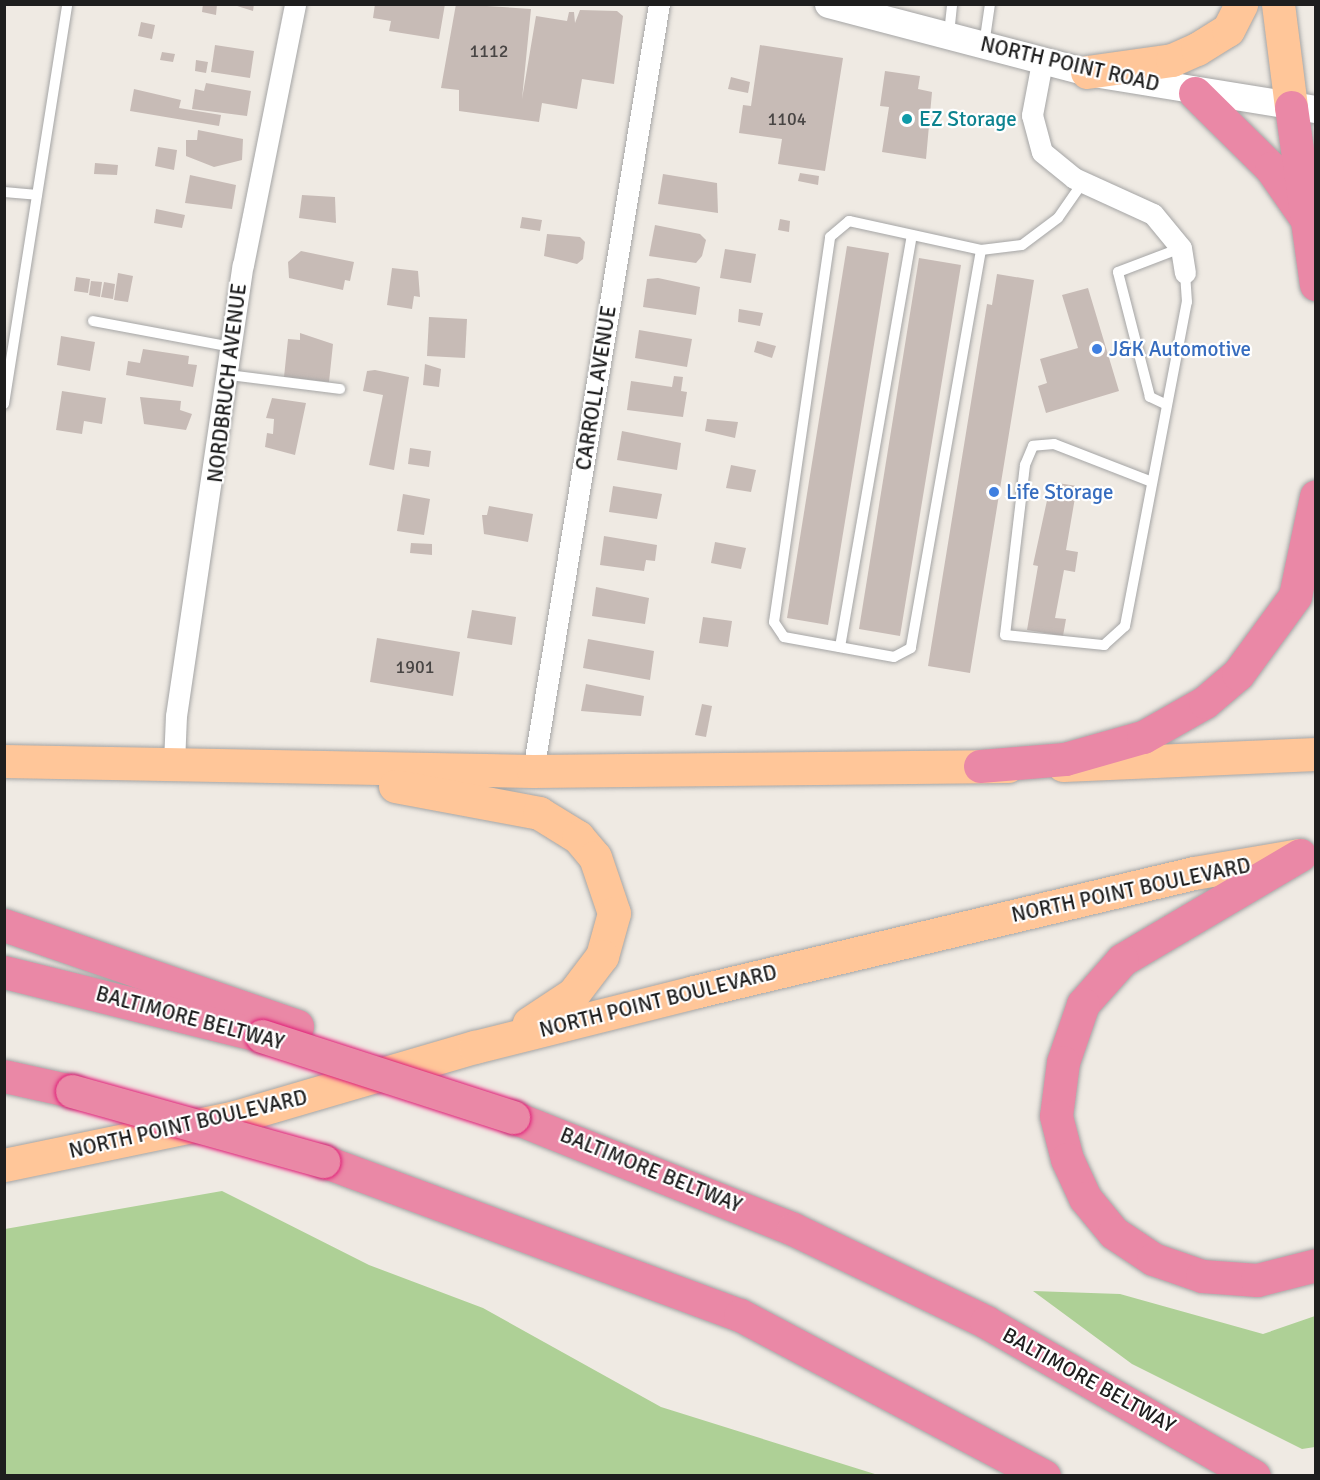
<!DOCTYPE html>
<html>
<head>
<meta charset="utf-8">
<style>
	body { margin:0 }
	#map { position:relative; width:1320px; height:1480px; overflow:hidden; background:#efeae3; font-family:Signika,sans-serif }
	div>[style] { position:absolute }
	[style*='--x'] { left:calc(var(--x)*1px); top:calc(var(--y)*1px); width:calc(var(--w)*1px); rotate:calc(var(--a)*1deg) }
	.forest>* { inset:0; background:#aed096 }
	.building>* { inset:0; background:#c7bbb6 }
	.roads { filter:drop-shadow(0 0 2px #a5a5a5) drop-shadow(0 0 2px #a5a5a5) }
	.service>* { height:10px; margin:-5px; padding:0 5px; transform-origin:5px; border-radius:5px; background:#fff }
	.minor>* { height:21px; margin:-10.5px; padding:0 10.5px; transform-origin:10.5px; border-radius:10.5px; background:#fff }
	.tertiary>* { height:27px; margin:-13.5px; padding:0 13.5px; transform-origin:13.5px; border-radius:13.5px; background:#fff }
	.primary>* { height:33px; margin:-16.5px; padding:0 16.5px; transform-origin:16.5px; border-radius:16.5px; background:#ffc699 }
	.motorway>* { height:33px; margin:-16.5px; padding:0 16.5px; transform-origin:16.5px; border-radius:16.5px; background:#ea88a6 }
	.bridges { filter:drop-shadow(0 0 2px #e01e78) drop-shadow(0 0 2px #e01e78) }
	.motorway-bridge>* { height:33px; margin:-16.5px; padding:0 16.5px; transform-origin:16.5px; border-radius:16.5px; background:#ea88a6 }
	.dots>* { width:16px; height:16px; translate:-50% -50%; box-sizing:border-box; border:3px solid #fff; border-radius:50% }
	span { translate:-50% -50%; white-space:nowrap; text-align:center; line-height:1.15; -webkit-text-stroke:4.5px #fff; paint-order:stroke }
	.number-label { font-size:18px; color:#484544 }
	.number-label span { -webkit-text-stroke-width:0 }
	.street-label { font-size:21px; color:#1e1e1e }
	.culture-label { font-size:21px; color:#0d838f }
	.left { translate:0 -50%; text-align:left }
	.shop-label { font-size:21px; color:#366cbe }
	.frame { position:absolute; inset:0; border:6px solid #1e1e1e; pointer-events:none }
</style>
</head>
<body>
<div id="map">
	<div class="forest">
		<i style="clip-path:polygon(222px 1191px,369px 1265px,483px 1308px,661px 1407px,878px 1475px,5px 1475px,5px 1229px)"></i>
		<i style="clip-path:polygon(1033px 1291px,1120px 1294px,1263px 1334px,1315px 1316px,1315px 1447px,1302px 1449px,1132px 1364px)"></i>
	</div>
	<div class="building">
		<i style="clip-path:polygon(203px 4px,217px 4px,216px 15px,202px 12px)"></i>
		<i style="clip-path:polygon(231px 4px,254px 4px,253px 11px)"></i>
		<i style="clip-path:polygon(375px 4px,445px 4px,439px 39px,389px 31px,391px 21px,373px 18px)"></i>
		<i style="clip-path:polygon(456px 4px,531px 9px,522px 99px,536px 16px,567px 21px,569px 12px,574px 12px,575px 23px,580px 10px,617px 11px,623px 16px,614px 84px,582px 79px,577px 109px,542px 103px,539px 122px,459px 111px,459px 90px,441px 88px)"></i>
		<i style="clip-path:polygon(141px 22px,155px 25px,152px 39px,138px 36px)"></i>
		<i style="clip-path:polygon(215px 45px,254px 51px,250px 78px,211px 72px)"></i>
		<i style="clip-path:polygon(760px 45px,843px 58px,825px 171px,778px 164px,782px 139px,739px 133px,743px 105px,751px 106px)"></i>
		<i style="clip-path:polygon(162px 52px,175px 54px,173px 62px,160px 60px)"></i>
		<i style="clip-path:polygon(196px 60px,208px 62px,206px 73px,195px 71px)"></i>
		<i style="clip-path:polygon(885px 71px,920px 76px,918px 89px,932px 92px,926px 159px,882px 152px,889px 107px,880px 106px)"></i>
		<i style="clip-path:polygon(731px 77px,750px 82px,748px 93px,728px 89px)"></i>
		<i style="clip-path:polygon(206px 83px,251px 91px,247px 116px,192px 109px,195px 89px,204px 91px)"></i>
		<i style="clip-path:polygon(134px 89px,181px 100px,179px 108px,221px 115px,219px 126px,130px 111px)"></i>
		<i style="clip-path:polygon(198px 130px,243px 139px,242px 160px,214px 167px,186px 156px,186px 140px,197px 140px)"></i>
		<i style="clip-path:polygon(158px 147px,177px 150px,174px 170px,155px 166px)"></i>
		<i style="clip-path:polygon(95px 163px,118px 165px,117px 175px,94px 174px)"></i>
		<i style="clip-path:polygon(800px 173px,819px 176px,818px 185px,798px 181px)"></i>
		<i style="clip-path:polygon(663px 174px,717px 183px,718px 213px,658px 204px)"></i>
		<i style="clip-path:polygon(190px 175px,236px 185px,232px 209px,185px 203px)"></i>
		<i style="clip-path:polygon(302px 195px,335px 197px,336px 223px,299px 218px)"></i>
		<i style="clip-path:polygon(156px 209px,185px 215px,182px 228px,154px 223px)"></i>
		<i style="clip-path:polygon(522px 217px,542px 220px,540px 231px,520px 228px)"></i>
		<i style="clip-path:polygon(780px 219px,790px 221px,789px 232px,778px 230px)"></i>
		<i style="clip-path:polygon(655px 225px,700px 234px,706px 240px,702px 256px,696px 263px,649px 256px)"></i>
		<i style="clip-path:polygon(547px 234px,580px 237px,585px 242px,583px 259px,577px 264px,544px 256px)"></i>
		<i style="clip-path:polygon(847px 246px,889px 253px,828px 625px,787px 618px)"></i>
		<i style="clip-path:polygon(725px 249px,756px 254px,751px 283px,720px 278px)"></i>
		<i style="clip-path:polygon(301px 251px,354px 262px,350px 281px,345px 280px,343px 290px,289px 278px,288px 262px)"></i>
		<i style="clip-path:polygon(919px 258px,961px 265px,900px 636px,859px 629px)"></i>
		<i style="clip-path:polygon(392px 268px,418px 271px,420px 297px,414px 296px,412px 309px,387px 305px)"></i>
		<i style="clip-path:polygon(118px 273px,133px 276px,128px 302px,114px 300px)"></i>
		<i style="clip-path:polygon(997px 274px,1034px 280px,970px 673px,928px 666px,987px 304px,992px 305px)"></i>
		<i style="clip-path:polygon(76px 277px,90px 279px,88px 293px,74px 291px)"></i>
		<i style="clip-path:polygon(658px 278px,700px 287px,696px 315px,643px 307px,647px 279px)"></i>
		<i style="clip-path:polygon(91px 281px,102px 282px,100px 297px,89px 295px)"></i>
		<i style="clip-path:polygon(104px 282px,115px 284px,113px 299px,101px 297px)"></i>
		<i style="clip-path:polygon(1088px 288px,1119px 391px,1046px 413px,1038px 386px,1047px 383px,1040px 359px,1078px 348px,1062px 295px)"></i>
		<i style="clip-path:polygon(739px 309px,763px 313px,760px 326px,738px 322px)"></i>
		<i style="clip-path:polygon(429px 317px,467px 319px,465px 358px,427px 356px)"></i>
		<i style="clip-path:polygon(639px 330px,692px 339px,687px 367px,635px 358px)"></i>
		<i style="clip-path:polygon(300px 333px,333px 344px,329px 382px,284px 377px,288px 339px,300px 340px)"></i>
		<i style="clip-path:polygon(61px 336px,95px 342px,90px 371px,57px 365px)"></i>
		<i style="clip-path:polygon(757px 341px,776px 346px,772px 358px,754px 352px)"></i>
		<i style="clip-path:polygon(143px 349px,189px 356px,188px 364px,197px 365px,193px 387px,126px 375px,128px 361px,140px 363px)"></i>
		<i style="clip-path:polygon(425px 364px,441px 369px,439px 387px,423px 385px)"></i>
		<i style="clip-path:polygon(375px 370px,409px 377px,394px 470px,369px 465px,383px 395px,363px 391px,367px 371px)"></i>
		<i style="clip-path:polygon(674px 376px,683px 377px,681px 391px,687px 392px,683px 417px,627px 410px,631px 381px,672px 387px)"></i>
		<i style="clip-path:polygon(62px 391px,106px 398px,102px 424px,84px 421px,82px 434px,56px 430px)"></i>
		<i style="clip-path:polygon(140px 397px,181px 401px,180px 410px,192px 414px,186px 430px,144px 424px)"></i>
		<i style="clip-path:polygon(272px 398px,306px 403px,295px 455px,265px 447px,267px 433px,273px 434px,274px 419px,266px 418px)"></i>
		<i style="clip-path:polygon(707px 419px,738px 422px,735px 438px,705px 431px)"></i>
		<i style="clip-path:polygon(622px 431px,681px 443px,677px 470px,617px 460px)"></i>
		<i style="clip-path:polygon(410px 448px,431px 451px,429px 467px,408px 464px)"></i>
		<i style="clip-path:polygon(731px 465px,756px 470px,751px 492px,726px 488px)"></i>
		<i style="clip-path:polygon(1051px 482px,1077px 486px,1066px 550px,1078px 552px,1075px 572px,1064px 570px,1055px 618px,1066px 619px,1063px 636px,1027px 630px,1038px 566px,1033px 565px)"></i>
		<i style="clip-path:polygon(613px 486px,662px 494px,657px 519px,609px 512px)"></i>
		<i style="clip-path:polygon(403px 494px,430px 499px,424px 535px,397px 531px)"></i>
		<i style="clip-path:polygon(489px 506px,533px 514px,528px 542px,484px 534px,482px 515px,487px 515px)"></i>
		<i style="clip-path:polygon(604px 536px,657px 545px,655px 561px,646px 560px,644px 571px,600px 565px)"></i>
		<i style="clip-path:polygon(715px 542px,746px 548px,741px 569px,711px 563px)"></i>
		<i style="clip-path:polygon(411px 543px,432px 544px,432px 555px,410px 553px)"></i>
		<i style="clip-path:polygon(596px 587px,649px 598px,645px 624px,592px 616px)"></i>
		<i style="clip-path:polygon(472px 610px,516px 617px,512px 645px,467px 638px)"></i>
		<i style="clip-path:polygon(703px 617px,732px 621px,728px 647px,699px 643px)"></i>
		<i style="clip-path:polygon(377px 638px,460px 652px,453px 696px,370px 682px)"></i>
		<i style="clip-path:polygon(588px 639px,654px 651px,650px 680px,583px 668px)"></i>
		<i style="clip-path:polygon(586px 684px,644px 696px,641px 716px,581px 711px)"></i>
		<i style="clip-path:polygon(702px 704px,712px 706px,706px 737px,695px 735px)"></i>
	</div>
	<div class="roads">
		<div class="service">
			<i style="--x:949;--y:34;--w:30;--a:-84"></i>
			<i style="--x:984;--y:45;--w:41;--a:-81.7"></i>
			<i style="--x:4;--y:192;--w:33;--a:5"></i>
			<i style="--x:981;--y:250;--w:404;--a:100"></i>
			<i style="--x:911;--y:648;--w:19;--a:152"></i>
			<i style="--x:894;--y:657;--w:112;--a:-169.7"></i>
			<i style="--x:784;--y:637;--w:18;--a:-124"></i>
			<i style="--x:774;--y:622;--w:389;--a:-81.7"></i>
			<i style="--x:830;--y:237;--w:25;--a:-40"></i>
			<i style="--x:849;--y:221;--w:135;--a:12.4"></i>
			<i style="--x:981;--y:250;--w:41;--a:-7"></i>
			<i style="--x:1022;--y:245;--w:45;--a:-36.9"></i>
			<i style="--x:1058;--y:218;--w:44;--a:-55.2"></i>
			<i style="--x:93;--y:321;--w:141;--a:10.6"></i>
			<i style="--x:229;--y:375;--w:112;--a:7.2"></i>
			<i style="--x:4;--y:404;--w:405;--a:-81"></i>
			<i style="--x:1165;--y:404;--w:17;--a:-155"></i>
			<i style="--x:1150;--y:397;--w:129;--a:-104.4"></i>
			<i style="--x:1118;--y:272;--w:67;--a:-20.9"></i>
			<i style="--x:1152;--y:482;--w:105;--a:-158.8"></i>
			<i style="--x:1054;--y:444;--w:21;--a:175"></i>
			<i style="--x:1033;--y:446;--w:21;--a:113"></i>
			<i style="--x:1025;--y:465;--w:171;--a:96.7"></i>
			<i style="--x:1005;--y:635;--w:100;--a:5.8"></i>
			<i style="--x:1104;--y:645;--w:28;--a:-42"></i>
			<i style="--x:1125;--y:626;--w:330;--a:-79.2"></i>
			<i style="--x:1187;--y:302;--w:29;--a:-94"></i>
			<i style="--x:840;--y:647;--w:418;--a:-80.1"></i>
		</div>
		<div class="minor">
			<i style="--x:1042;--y:62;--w:54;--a:100.7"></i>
			<i style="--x:1032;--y:115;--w:38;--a:75"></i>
			<i style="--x:1042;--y:152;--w:41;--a:39.1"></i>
			<i style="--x:1074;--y:178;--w:87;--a:24.5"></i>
			<i style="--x:1153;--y:214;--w:44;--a:50.5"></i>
			<i style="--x:1181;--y:248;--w:25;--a:81"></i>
			<i style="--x:174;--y:763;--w:47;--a:-87.6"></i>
			<i style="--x:176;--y:716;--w:456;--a:-81.6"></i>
			<i style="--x:243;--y:265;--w:266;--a:-78.7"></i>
			<i style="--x:533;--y:771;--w:777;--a:-80.67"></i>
		</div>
		<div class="tertiary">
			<i style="--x:828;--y:4;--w:268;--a:14.7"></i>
			<i style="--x:1087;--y:72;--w:232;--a:9.2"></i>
		</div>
		<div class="primary">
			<i style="--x:1278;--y:4;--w:104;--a:82.8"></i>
			<i style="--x:1087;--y:72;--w:86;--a:-8"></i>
			<i style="--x:1172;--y:60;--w:27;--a:-24"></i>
			<i style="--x:1197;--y:49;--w:36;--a:-32"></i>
			<i style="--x:1228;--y:30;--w:29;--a:-63"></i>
			<i style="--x:4;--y:761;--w:529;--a:1.08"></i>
			<i style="--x:533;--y:771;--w:475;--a:-0.6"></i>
			<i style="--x:1063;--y:765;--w:253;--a:-2.5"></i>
			<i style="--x:395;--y:786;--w:147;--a:10.6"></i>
			<i style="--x:539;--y:813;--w:46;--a:31.6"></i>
			<i style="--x:578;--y:837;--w:26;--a:50"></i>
			<i style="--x:595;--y:857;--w:59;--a:71.3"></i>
			<i style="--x:614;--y:913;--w:45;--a:105.6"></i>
			<i style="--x:602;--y:956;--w:48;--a:127.3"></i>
			<i style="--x:573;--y:994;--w:53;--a:146.6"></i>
			<i style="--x:4;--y:1165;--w:236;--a:-11.7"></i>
			<i style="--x:235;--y:1117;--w:250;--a:-16.3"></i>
			<i style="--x:475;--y:1047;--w:226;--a:-14.1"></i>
			<i style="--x:694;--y:992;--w:514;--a:-13.39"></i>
			<i style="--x:1194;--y:873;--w:107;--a:-9.7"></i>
		</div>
		<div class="motorway">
			<i style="--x:1195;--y:93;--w:107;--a:44.6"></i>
			<i style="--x:1271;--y:168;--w:56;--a:55.2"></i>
			<i style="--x:1291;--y:107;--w:179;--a:82"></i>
			<i style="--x:980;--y:766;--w:85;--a:-4.7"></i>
			<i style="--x:1065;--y:759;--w:81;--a:-15.8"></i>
			<i style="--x:1143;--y:737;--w:71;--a:-29.4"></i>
			<i style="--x:1205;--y:702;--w:43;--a:-40.3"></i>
			<i style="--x:1238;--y:674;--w:97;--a:-53.8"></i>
			<i style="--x:1295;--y:596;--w:102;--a:-78.1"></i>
			<i style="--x:1300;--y:855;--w:207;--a:149.5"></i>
			<i style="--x:1122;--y:960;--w:59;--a:131.6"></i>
			<i style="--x:1083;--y:1004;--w:61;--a:109"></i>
			<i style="--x:1063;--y:1062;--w:54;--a:97.4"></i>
			<i style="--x:1056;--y:1116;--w:44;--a:75.7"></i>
			<i style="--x:1067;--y:1159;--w:43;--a:65.2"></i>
			<i style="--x:1085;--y:1198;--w:45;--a:50.4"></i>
			<i style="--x:1114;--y:1233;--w:47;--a:33.7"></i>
			<i style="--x:1153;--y:1259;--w:52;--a:19.1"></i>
			<i style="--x:1202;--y:1276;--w:55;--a:4.2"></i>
			<i style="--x:1257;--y:1280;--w:61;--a:-14.3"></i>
			<i style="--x:4;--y:925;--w:310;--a:19"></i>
			<i style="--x:4;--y:972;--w:266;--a:13.9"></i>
			<i style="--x:4;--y:1076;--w:70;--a:12.4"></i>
			<i style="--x:513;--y:1117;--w:302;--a:21.8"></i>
			<i style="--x:793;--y:1229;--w:214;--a:25.7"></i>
			<i style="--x:986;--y:1322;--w:309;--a:29.9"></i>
			<i style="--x:323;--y:1161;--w:445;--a:20.3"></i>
			<i style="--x:740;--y:1315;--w:344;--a:27.9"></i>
		</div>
	</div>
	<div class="bridges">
		<div class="motorway-bridge">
			<i style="--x:262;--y:1036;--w:264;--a:17.9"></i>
			<i style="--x:72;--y:1091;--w:261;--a:15.6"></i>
		</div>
	</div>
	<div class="dots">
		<i style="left:907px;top:119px;background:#0f9aa8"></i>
		<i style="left:1097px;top:349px;background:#3f7fe0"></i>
		<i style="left:994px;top:492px;background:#3f7fe0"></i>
	</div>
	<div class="number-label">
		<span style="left:489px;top:51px">1112</span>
		<span style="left:787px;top:119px">1104</span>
		<span style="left:415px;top:667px">1901</span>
	</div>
	<div class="street-label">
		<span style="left:1070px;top:64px;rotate:13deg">NORTH POINT ROAD</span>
		<span style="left:227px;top:383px;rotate:-83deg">NORDBRUCH AVENUE</span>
		<span style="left:596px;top:388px;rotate:-81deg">CARROLL AVENUE</span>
		<span style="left:1131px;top:890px;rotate:-12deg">NORTH POINT BOULEVARD</span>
		<span style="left:658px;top:1001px;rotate:-14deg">NORTH POINT BOULEVARD</span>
		<span style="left:190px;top:1018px;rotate:15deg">BALTIMORE BELTWAY</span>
		<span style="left:188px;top:1124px;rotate:-13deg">NORTH POINT BOULEVARD</span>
		<span style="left:651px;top:1170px;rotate:22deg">BALTIMORE BELTWAY</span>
		<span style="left:1089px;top:1380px;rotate:29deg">BALTIMORE BELTWAY</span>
	</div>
	<div class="culture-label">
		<span class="left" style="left:919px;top:119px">EZ Storage</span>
	</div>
	<div class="shop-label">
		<span class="left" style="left:1109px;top:349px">J&amp;K Automotive</span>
		<span class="left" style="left:1006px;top:492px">Life Storage</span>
	</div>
	<div class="frame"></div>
</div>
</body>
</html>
